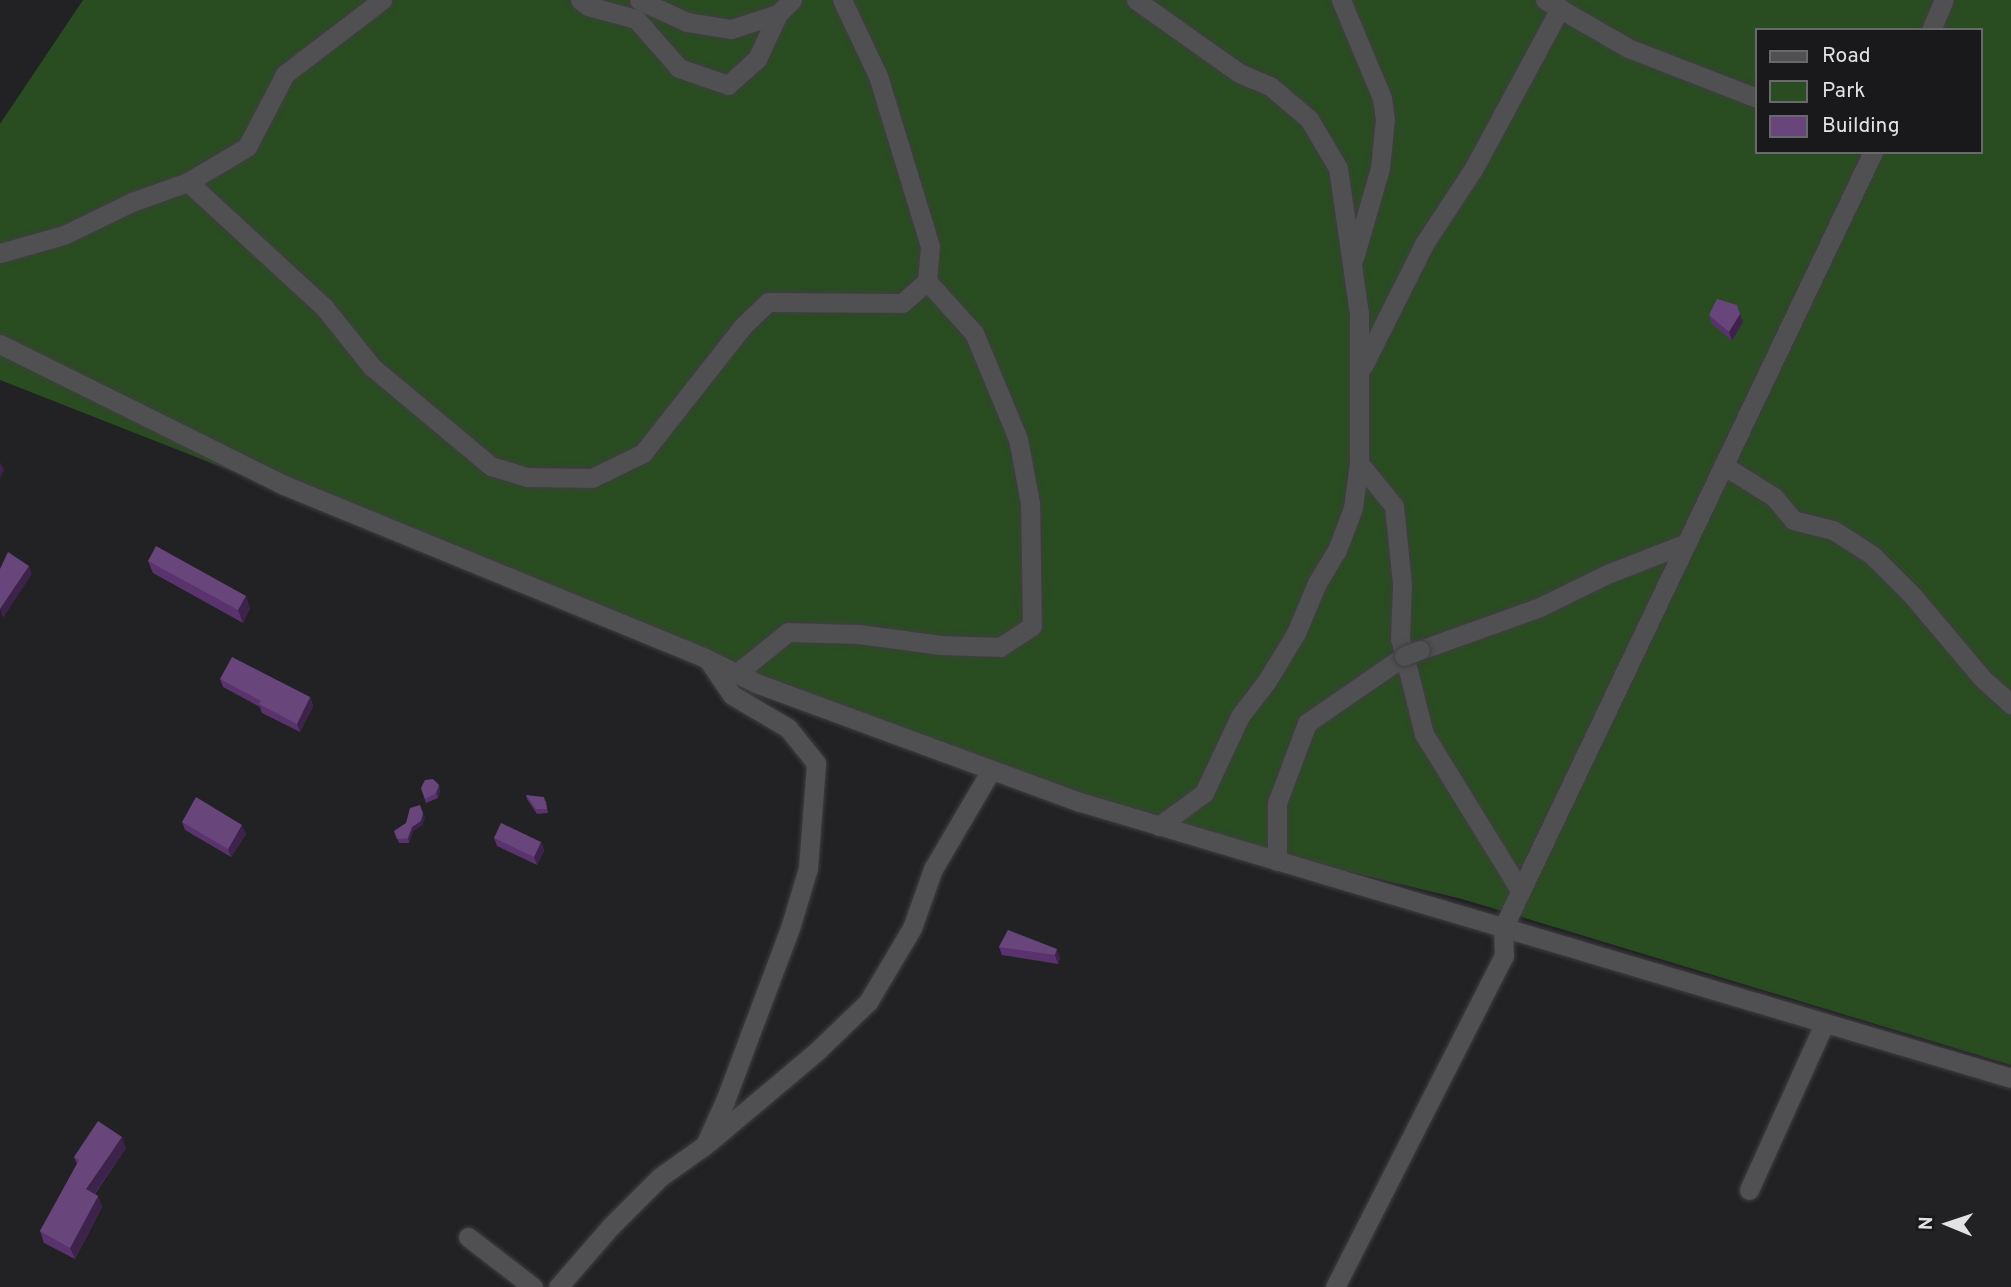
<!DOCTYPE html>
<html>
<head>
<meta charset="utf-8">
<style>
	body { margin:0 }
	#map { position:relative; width:2011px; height:1287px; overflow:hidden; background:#222124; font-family:Overpass,sans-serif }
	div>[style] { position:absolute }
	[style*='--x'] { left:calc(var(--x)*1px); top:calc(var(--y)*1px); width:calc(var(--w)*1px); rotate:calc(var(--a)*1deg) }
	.green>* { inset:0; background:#294d20 }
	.roads { filter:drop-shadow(0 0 2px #3f3e40) drop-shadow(0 0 2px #3f3e40) }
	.minor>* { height:19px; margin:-9.5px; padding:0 9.5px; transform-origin:9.5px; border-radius:9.5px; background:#504f52 }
	.bridges { filter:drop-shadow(0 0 2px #3f3e40) drop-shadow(0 0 2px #3f3e40) }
	.minor-bridge>* { height:19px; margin:-9.5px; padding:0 9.5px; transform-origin:9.5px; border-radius:9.5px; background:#504f52 }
	.wall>* { inset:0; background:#59326e }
	.shaded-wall>* { inset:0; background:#3d234b }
	.building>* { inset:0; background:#68457a }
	span { translate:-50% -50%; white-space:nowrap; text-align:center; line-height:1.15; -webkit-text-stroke:5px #19181a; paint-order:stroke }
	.legend { position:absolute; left:1755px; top:28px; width:228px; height:126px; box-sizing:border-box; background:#19181a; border:2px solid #69686a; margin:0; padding:9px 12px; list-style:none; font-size:21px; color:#e2e1e3 }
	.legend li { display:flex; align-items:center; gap:14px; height:35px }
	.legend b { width:35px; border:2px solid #69686a }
	.north { position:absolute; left:1913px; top:1189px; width:70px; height:70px; -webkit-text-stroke:5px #19181a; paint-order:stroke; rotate:272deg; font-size:19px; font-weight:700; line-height:28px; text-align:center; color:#e2e1e3 }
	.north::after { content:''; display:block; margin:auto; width:24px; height:32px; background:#e2e1e3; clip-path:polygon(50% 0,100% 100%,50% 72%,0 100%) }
</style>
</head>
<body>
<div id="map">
	<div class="green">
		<i style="clip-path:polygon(evenodd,83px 0,2011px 0,2011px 1065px,1462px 899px,1159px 826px,821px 702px,0 380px,0 124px,83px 0,1757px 30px,1981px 30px,1981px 152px,1757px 152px,1757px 30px)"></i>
	</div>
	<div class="roads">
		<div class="minor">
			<i style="--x:580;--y:0;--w:10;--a:37"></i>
			<i style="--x:588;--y:6;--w:50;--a:15.2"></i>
			<i style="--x:636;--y:19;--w:65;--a:48.7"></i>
			<i style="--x:679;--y:68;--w:52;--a:19.1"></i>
			<i style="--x:728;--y:85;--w:39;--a:-42"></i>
			<i style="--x:757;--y:59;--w:50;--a:-65"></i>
			<i style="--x:778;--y:14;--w:20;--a:-45"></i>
			<i style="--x:639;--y:0;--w:53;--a:24.6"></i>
			<i style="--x:687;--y:22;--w:45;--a:9"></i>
			<i style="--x:731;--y:29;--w:49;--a:-17.7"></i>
			<i style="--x:1136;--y:0;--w:126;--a:35.3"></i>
			<i style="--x:1239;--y:73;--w:34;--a:23"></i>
			<i style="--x:1270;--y:86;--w:51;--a:40.2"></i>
			<i style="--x:1309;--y:119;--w:57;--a:59.4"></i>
			<i style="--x:1338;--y:168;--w:148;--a:81.8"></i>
			<i style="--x:1359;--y:314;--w:149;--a:90"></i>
			<i style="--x:1359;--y:463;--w:55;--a:50.9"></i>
			<i style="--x:1394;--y:506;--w:78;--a:84.1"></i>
			<i style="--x:1402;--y:584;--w:54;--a:92.1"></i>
			<i style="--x:1400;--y:638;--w:99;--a:76"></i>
			<i style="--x:1424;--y:734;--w:183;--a:58.4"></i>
			<i style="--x:1341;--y:0;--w:106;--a:67.3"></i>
			<i style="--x:1382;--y:98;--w:21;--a:82"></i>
			<i style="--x:1385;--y:119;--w:49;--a:95.8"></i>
			<i style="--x:1380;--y:168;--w:94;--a:106.1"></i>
			<i style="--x:1545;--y:0;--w:96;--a:30"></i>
			<i style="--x:1628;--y:48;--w:138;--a:21.2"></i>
			<i style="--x:1931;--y:30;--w:33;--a:-67"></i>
			<i style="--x:188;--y:182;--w:185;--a:42.6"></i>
			<i style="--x:324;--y:307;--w:77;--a:51.3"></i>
			<i style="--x:372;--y:367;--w:155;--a:39.8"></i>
			<i style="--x:491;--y:466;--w:38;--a:17"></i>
			<i style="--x:527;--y:477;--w:65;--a:0.9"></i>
			<i style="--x:592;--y:478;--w:57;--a:-26.1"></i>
			<i style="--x:643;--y:453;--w:160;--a:-51.8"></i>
			<i style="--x:742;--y:327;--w:36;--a:-44"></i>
			<i style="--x:768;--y:302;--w:134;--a:0.4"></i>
			<i style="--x:902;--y:303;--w:33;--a:-41"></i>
			<i style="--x:927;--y:281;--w:35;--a:-85"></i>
			<i style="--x:930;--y:246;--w:178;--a:-107"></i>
			<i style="--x:878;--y:76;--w:84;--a:-115.3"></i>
			<i style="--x:0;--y:253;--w:66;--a:-15.7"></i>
			<i style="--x:64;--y:235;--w:76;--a:-25.9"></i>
			<i style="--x:132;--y:202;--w:59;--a:-19.7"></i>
			<i style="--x:188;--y:182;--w:69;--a:-30.7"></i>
			<i style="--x:247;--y:147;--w:82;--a:-62.5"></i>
			<i style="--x:285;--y:74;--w:122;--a:-37.3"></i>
			<i style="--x:0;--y:344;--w:317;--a:26.4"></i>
			<i style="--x:284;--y:485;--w:453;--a:22.3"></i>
			<i style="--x:703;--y:657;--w:59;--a:26.1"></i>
			<i style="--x:756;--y:683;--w:345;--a:20.2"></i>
			<i style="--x:1080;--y:802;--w:971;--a:16.51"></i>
			<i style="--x:1363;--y:366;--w:136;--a:-63.4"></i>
			<i style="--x:1424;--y:244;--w:91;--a:-56.7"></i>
			<i style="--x:1474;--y:168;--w:182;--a:-61.7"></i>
			<i style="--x:1723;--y:465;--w:60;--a:32.1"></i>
			<i style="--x:1774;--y:497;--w:30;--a:50"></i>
			<i style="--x:1793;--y:520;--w:41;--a:14"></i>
			<i style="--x:1833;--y:530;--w:46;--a:32.7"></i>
			<i style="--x:1872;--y:555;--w:57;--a:45"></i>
			<i style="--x:1912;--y:595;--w:110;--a:49.8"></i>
			<i style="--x:1983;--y:679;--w:38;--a:42"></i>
			<i style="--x:1420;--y:650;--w:127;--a:-19.7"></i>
			<i style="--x:1540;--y:607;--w:72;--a:-26.2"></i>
			<i style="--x:1605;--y:575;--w:85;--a:-21.4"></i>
			<i style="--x:736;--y:674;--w:67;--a:-38.9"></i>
			<i style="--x:788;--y:632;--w:70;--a:1.6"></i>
			<i style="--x:858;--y:634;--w:84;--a:7.5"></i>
			<i style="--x:941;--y:645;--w:59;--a:1.9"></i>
			<i style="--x:1000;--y:647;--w:38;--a:-33"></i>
			<i style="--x:1032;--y:626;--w:123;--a:-90.9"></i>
			<i style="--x:1030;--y:503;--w:65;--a:-100.6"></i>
			<i style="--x:1018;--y:439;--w:115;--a:-112.5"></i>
			<i style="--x:974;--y:333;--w:70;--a:-132.1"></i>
			<i style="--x:1159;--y:826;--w:56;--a:-36.3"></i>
			<i style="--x:1204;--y:793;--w:85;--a:-64.9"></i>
			<i style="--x:1240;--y:716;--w:44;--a:-52.4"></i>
			<i style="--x:1267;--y:681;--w:56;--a:-58.9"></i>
			<i style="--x:1296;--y:633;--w:54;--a:-67.2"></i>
			<i style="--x:1317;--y:583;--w:39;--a:-59"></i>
			<i style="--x:1337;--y:550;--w:45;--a:-69.1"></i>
			<i style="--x:1353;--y:508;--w:45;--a:-82.4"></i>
			<i style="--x:1277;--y:861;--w:58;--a:-90"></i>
			<i style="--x:1277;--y:803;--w:85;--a:-69.4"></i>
			<i style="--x:1307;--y:723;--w:118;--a:-34.6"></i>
			<i style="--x:709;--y:1142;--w:141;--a:-40.1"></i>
			<i style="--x:817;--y:1051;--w:71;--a:-43.9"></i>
			<i style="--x:868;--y:1002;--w:86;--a:-59.3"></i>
			<i style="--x:912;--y:928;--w:63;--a:-70.4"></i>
			<i style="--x:933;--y:869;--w:115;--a:-59.6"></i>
			<i style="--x:1749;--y:1190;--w:182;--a:-65.7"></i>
			<i style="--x:468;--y:1237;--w:82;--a:37.6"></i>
			<i style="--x:558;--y:1287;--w:81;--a:-49"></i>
			<i style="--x:611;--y:1226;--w:69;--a:-45"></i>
			<i style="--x:660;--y:1177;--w:55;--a:-35.4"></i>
			<i style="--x:705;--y:1145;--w:48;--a:-65.6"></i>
			<i style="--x:725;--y:1101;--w:188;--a:-69.4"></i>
			<i style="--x:791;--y:925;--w:59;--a:-73.4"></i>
			<i style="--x:808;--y:868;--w:105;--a:-85.6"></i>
			<i style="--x:816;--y:763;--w:45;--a:-128.7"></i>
			<i style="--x:788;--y:728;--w:65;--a:-149.5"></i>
			<i style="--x:732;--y:695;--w:41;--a:-124.1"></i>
			<i style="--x:1335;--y:1287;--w:372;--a:-63"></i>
			<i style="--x:1504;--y:956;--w:28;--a:-92"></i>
			<i style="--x:1503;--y:928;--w:860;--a:-64.51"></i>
		</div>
	</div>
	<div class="bridges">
		<div class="minor-bridge">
			<i style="--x:1404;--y:656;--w:17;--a:-21"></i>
		</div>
	</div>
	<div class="wall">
		<i style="clip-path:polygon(1709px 315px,1743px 322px,1732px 341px,1712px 324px)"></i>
		<i style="clip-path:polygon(148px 561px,250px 608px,243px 623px,153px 573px)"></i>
		<i style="clip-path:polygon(220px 679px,310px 697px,313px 706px,300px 732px,262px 713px,260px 707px,223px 687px)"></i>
		<i style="clip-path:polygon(439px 785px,440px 790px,438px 798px,426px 803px,421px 788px)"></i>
		<i style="clip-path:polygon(526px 795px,546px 801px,548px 813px,537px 814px,527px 799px)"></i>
		<i style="clip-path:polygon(425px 817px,422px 825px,413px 831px,409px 843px,399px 843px,394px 831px)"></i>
		<i style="clip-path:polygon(182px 822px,246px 834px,231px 857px,185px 830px)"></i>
		<i style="clip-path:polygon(494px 838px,541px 842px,544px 851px,537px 865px,497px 846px)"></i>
		<i style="clip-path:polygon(1008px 930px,1060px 958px,1058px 964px,1002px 955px,999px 947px)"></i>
		<i style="clip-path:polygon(126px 1148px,95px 1194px,98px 1196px,102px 1207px,75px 1259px,44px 1243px,40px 1231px,77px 1164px,74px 1157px)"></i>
	</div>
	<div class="shaded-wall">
		<i style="clip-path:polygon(1737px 305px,1743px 322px,1732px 341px,1729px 332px)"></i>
		<i style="clip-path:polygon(0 462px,4px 470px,0 478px)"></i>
		<i style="clip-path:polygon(29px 566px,32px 574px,3px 618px,0 609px)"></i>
		<i style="clip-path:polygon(246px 596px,250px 608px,243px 623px,238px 610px)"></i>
		<i style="clip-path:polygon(310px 697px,313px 706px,300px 732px,297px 724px)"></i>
		<i style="clip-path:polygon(439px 785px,440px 790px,438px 798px,436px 793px)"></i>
		<i style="clip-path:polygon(423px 813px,425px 817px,422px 825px,413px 831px,409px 843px,408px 838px,412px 827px)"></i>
		<i style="clip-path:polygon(242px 825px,246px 834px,231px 857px,228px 849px)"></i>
		<i style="clip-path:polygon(541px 842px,544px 851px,537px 865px,534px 857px)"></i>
		<i style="clip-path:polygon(1057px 949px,1060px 958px,1058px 964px,1055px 955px)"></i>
		<i style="clip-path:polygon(122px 1137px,126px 1148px,90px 1200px,86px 1189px)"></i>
		<i style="clip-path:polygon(98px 1196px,102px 1207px,75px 1259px,70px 1248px)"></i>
	</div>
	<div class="building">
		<i style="clip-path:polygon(1717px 299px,1737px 305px,1740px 314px,1729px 332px,1709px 315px)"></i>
		<i style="clip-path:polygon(156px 546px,246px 596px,238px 610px,148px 561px)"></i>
		<i style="clip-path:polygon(8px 552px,29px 566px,0 609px,0 569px)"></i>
		<i style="clip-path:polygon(232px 657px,310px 697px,297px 724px,259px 704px,261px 701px,220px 679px)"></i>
		<i style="clip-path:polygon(433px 779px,439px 785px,436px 793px,425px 799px,421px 788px,425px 780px)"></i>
		<i style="clip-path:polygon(526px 795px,544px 797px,547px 809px,536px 809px)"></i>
		<i style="clip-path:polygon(196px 797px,242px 825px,228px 849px,182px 822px)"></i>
		<i style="clip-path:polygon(420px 805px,423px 813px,421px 821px,412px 827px,408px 838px,397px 839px,394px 831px,406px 823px,410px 808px)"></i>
		<i style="clip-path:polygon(501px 823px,541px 842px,534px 857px,494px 838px)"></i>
		<i style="clip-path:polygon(1008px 930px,1057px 949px,1055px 955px,999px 947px)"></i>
		<i style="clip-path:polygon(98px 1121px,122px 1137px,86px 1189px,98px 1196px,70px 1248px,40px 1231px,79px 1160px,74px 1157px)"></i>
	</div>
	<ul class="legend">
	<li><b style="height:9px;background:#504f52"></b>Road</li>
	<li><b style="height:19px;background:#294d20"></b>Park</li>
	<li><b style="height:19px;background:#68457a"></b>Building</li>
	</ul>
	<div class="north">N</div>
</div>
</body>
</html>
